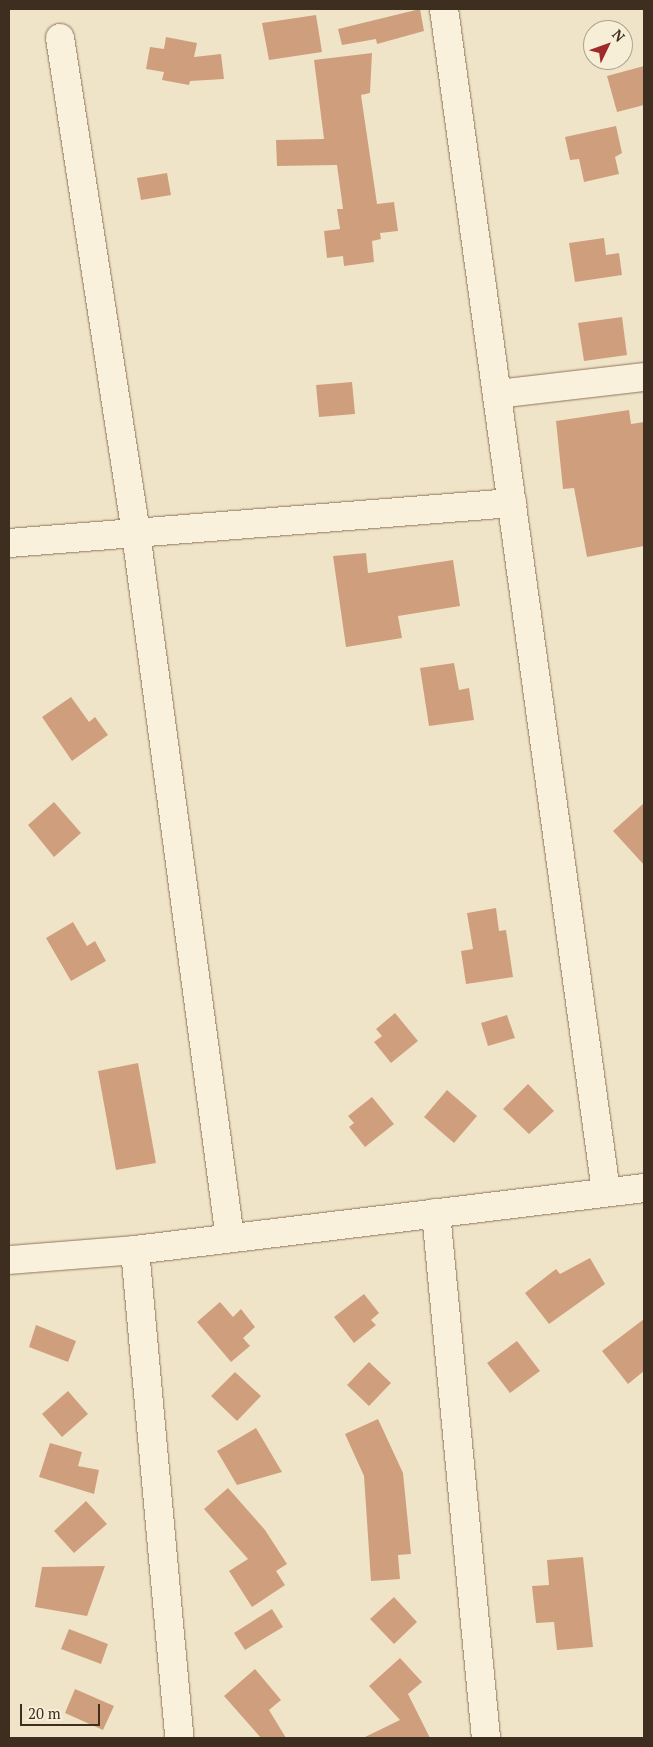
<!DOCTYPE html>
<html>
<head>
<meta charset="utf-8">
<style>
	body { margin:0 }
	#map { position:relative; width:653px; height:1747px; overflow:hidden; background:#f0e4c8; font-family:"PT Serif",serif }
	div>[style] { position:absolute }
	[style*='--x'] { left:calc(var(--x)*1px); top:calc(var(--y)*1px); width:calc(var(--w)*1px); rotate:calc(var(--a)*1deg) }
	.building>* { inset:0; background:#cf9f7d }
	.roads { filter:drop-shadow(0 0 1px #8d765c) drop-shadow(0 0 1px #8d765c) }
	.street>* { height:28px; margin:-14px; padding:0 14px; transform-origin:14px; border-radius:14px; background:#faf1dc }
	span { translate:-50% -50%; white-space:nowrap; text-align:center; line-height:1.15; -webkit-text-stroke:4.5px #f7eed8; paint-order:stroke }
	.frame { position:absolute; inset:0; border:10px solid #3d2e20; pointer-events:none }
	.north { position:absolute; left:583px; top:20px; width:50px; height:50px; box-sizing:border-box; background:#f7eed8; border:1px solid #ada18e; border-radius:50%; rotate:48deg; font-size:14px; font-weight:700; line-height:20px; text-align:center; color:#3d2e20 }
	.north::after { content:''; display:block; margin:auto; width:18px; height:22px; background:#9e2a2b; clip-path:polygon(50% 0,100% 100%,50% 72%,0 100%) }
	.scale { position:absolute; left:20px; top:1704px; width:80px; height:22px; box-sizing:border-box; border:2px solid #3d2e20; border-top:0; padding-left:6px; font-size:15px; line-height:18px; white-space:nowrap; color:#3d2e20; -webkit-text-stroke:4px #f7eed8; paint-order:stroke }
</style>
</head>
<body>
<div id="map">
	<div class="building">
		<i style="clip-path:polygon(420px 9px,424px 31px,377px 44px,376px 39px,342px 45px,338px 29px)"></i>
		<i style="clip-path:polygon(316px 15px,322px 52px,269px 60px,262px 23px)"></i>
		<i style="clip-path:polygon(166px 37px,197px 43px,194px 57px,221px 54px,224px 79px,190px 81px,189px 85px,162px 80px,164px 72px,146px 69px,150px 47px,164px 49px)"></i>
		<i style="clip-path:polygon(372px 53px,370px 93px,361px 95px,377px 204px,394px 202px,398px 231px,380px 233px,381px 239px,372px 241px,374px 262px,344px 266px,343px 256px,327px 258px,324px 231px,340px 229px,337px 209px,343px 209px,337px 165px,277px 166px,276px 140px,324px 139px,314px 60px)"></i>
		<i style="clip-path:polygon(644px 66px,644px 105px,617px 112px,607px 76px)"></i>
		<i style="clip-path:polygon(616px 126px,622px 153px,615px 157px,619px 174px,584px 182px,579px 159px,570px 160px,565px 137px)"></i>
		<i style="clip-path:polygon(167px 173px,171px 195px,141px 200px,137px 178px)"></i>
		<i style="clip-path:polygon(604px 238px,606px 255px,619px 253px,622px 275px,575px 282px,569px 243px)"></i>
		<i style="clip-path:polygon(622px 317px,627px 355px,584px 361px,578px 323px)"></i>
		<i style="clip-path:polygon(352px 382px,355px 414px,319px 417px,316px 385px)"></i>
		<i style="clip-path:polygon(629px 410px,631px 424px,644px 422px,644px 546px,587px 557px,574px 488px,563px 489px,556px 421px)"></i>
		<i style="clip-path:polygon(366px 553px,368px 573px,453px 560px,460px 606px,398px 616px,402px 638px,346px 647px,333px 556px)"></i>
		<i style="clip-path:polygon(454px 663px,459px 690px,469px 688px,474px 720px,429px 726px,420px 668px)"></i>
		<i style="clip-path:polygon(71px 697px,89px 722px,95px 717px,108px 735px,72px 761px,42px 717px)"></i>
		<i style="clip-path:polygon(54px 802px,81px 833px,54px 857px,28px 825px)"></i>
		<i style="clip-path:polygon(644px 803px,644px 865px,613px 831px)"></i>
		<i style="clip-path:polygon(496px 908px,499px 931px,506px 930px,513px 977px,466px 984px,461px 951px,473px 949px,467px 913px)"></i>
		<i style="clip-path:polygon(73px 922px,87px 946px,95px 941px,106px 961px,71px 981px,46px 938px)"></i>
		<i style="clip-path:polygon(395px 1013px,418px 1041px,391px 1063px,374px 1042px,382px 1036px,376px 1029px)"></i>
		<i style="clip-path:polygon(507px 1015px,515px 1038px,488px 1046px,481px 1023px)"></i>
		<i style="clip-path:polygon(138px 1063px,156px 1163px,116px 1170px,98px 1071px)"></i>
		<i style="clip-path:polygon(528px 1084px,554px 1111px,529px 1134px,503px 1109px)"></i>
		<i style="clip-path:polygon(447px 1090px,477px 1116px,454px 1143px,424px 1117px)"></i>
		<i style="clip-path:polygon(372px 1097px,394px 1124px,365px 1147px,349px 1127px,354px 1123px,348px 1116px)"></i>
		<i style="clip-path:polygon(590px 1258px,605px 1284px,549px 1324px,525px 1293px,556px 1269px,560px 1274px)"></i>
		<i style="clip-path:polygon(364px 1294px,379px 1313px,371px 1320px,376px 1325px,354px 1343px,334px 1317px)"></i>
		<i style="clip-path:polygon(220px 1302px,233px 1317px,241px 1309px,255px 1327px,243px 1338px,250px 1346px,231px 1362px,197px 1322px)"></i>
		<i style="clip-path:polygon(644px 1319px,644px 1371px,628px 1384px,602px 1351px)"></i>
		<i style="clip-path:polygon(36px 1325px,76px 1341px,68px 1362px,29px 1347px)"></i>
		<i style="clip-path:polygon(517px 1341px,540px 1371px,510px 1393px,487px 1363px)"></i>
		<i style="clip-path:polygon(369px 1362px,391px 1383px,369px 1406px,347px 1385px)"></i>
		<i style="clip-path:polygon(235px 1372px,261px 1396px,237px 1421px,211px 1396px)"></i>
		<i style="clip-path:polygon(68px 1391px,88px 1414px,62px 1437px,42px 1414px)"></i>
		<i style="clip-path:polygon(378px 1419px,403px 1473px,411px 1554px,398px 1555px,400px 1579px,371px 1581px,364px 1476px,345px 1434px)"></i>
		<i style="clip-path:polygon(256px 1428px,282px 1472px,237px 1485px,217px 1451px)"></i>
		<i style="clip-path:polygon(50px 1443px,82px 1452px,78px 1466px,99px 1470px,94px 1494px,39px 1477px)"></i>
		<i style="clip-path:polygon(228px 1488px,265px 1530px,287px 1564px,276px 1571px,285px 1585px,252px 1607px,229px 1571px,248px 1559px,204px 1509px)"></i>
		<i style="clip-path:polygon(86px 1501px,107px 1524px,74px 1553px,54px 1531px)"></i>
		<i style="clip-path:polygon(583px 1557px,593px 1647px,557px 1650px,554px 1622px,536px 1623px,532px 1586px,549px 1585px,547px 1560px)"></i>
		<i style="clip-path:polygon(105px 1566px,87px 1616px,35px 1607px,42px 1567px)"></i>
		<i style="clip-path:polygon(394px 1597px,417px 1622px,394px 1644px,370px 1619px)"></i>
		<i style="clip-path:polygon(272px 1609px,283px 1627px,245px 1650px,234px 1633px)"></i>
		<i style="clip-path:polygon(69px 1629px,108px 1644px,101px 1664px,61px 1649px)"></i>
		<i style="clip-path:polygon(400px 1658px,422px 1682px,408px 1694px,430px 1738px,363px 1738px,400px 1720px,369px 1686px)"></i>
		<i style="clip-path:polygon(255px 1669px,281px 1700px,269px 1710px,286px 1738px,261px 1738px,224px 1696px)"></i>
		<i style="clip-path:polygon(75px 1689px,114px 1706px,103px 1730px,65px 1713px)"></i>
	</div>
	<div class="roads">
		<div class="street">
			<i style="--x:444;--y:9;--w:1193;--a:82.2"></i>
			<i style="--x:60;--y:38;--w:501;--a:81.27"></i>
			<i style="--x:136;--y:533;--w:711;--a:82.41"></i>
			<i style="--x:497;--y:394;--w:148;--a:-6.6"></i>
			<i style="--x:9;--y:543;--w:505;--a:-4.55"></i>
			<i style="--x:436;--y:1213;--w:527;--a:84.56"></i>
			<i style="--x:135;--y:1250;--w:490;--a:84.8"></i>
			<i style="--x:9;--y:1260;--w:126;--a:-4.5"></i>
			<i style="--x:135;--y:1250;--w:513;--a:-6.94"></i>
		</div>
	</div>
	<div class="frame"></div>
	<div class="north">N</div>
	<div class="scale">20 m</div>
</div>
</body>
</html>
